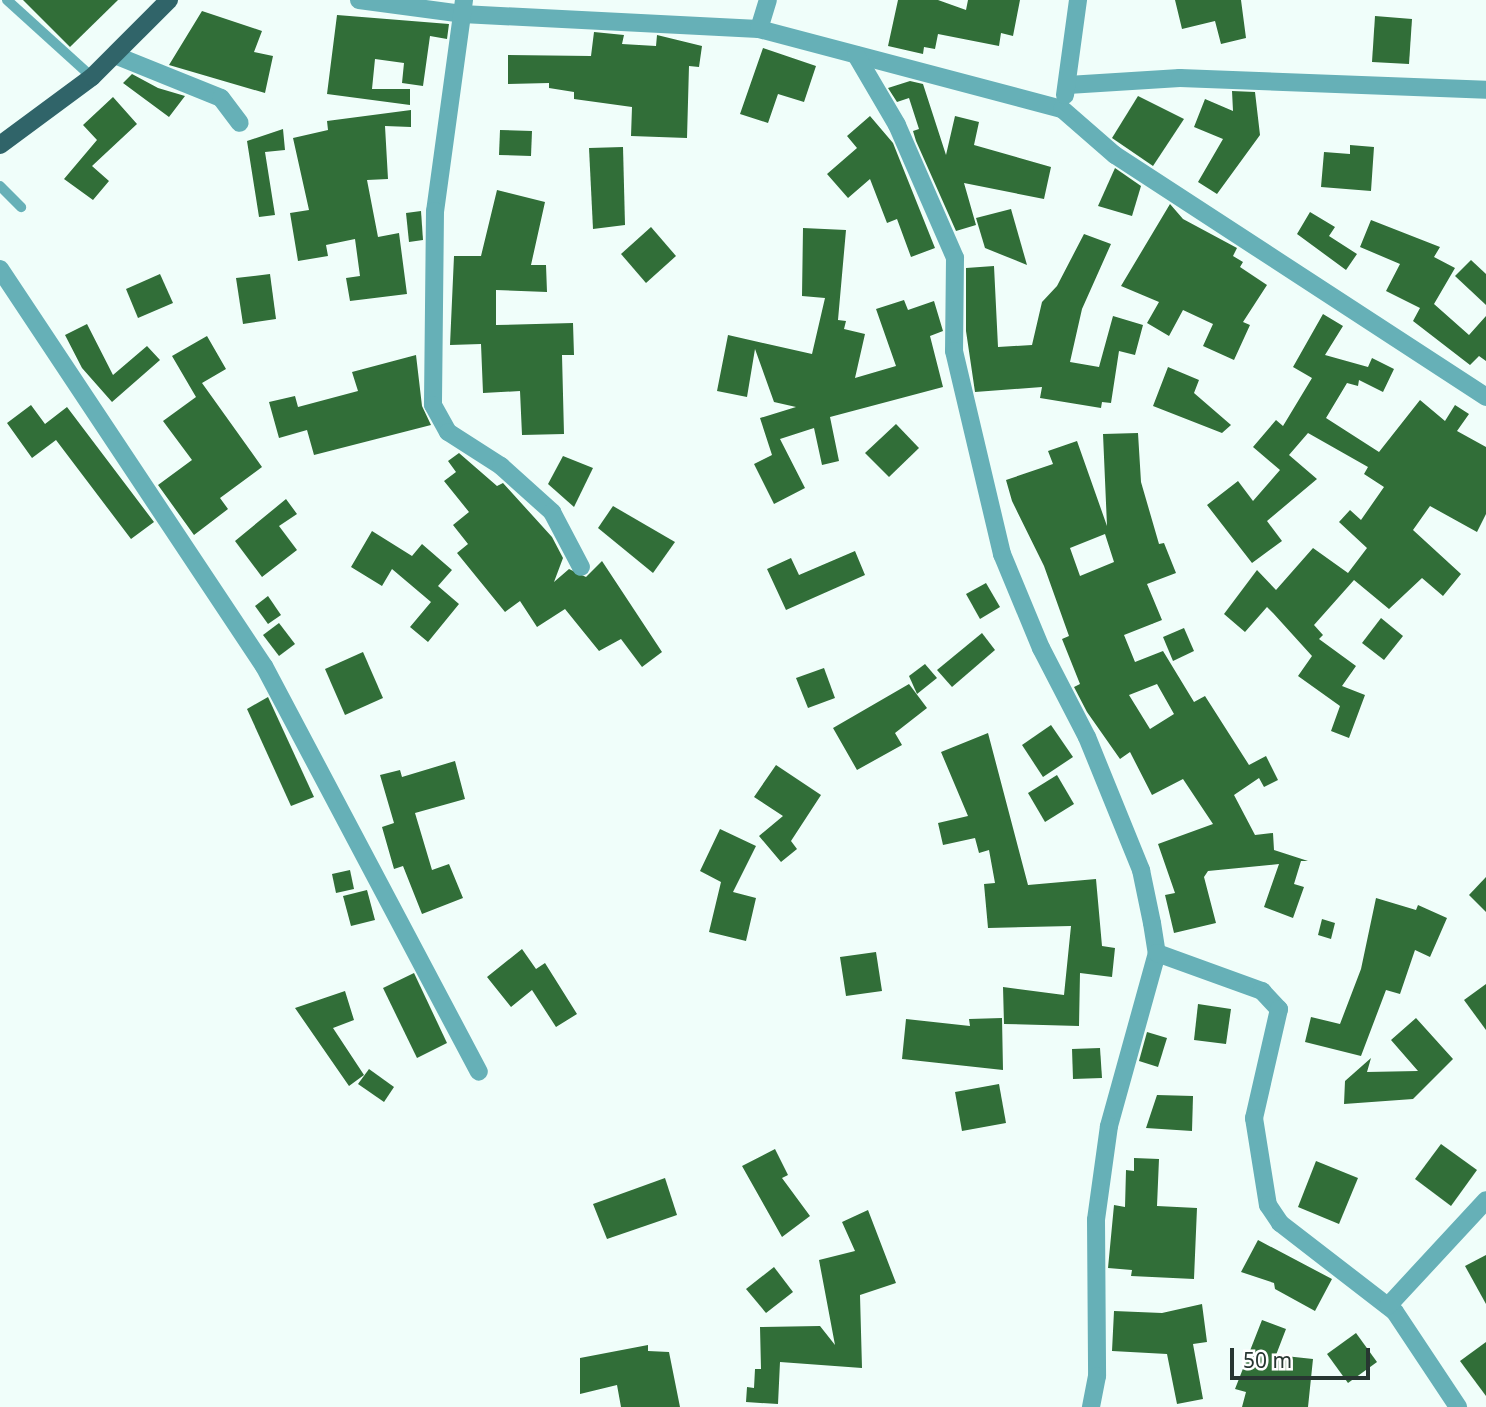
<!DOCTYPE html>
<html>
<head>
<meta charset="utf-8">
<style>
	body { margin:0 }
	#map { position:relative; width:1486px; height:1407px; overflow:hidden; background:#f0fefa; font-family:"Noto Sans",sans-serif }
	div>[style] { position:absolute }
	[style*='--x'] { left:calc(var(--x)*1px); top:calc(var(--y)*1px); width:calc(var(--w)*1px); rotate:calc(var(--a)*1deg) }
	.building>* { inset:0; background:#316e38 }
	.service>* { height:10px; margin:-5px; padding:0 5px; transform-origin:5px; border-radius:5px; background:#66b0b7 }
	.minor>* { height:18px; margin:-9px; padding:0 9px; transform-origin:9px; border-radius:9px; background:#66b0b7 }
	.primary>* { height:18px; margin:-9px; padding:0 9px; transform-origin:9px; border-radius:9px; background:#306469 }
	span { translate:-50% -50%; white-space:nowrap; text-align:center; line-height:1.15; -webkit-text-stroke:7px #fff; paint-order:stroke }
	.scale { position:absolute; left:1230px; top:1348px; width:140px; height:32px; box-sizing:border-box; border:4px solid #273631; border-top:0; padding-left:9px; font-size:21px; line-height:24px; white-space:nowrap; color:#273631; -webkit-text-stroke:5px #fff; paint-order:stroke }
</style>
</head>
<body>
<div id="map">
	<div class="building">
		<i style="clip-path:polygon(23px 0,118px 0,70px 47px)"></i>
		<i style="clip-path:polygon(898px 0,938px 0,966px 10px,968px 0,1020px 0,1013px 36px,1001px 33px,999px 46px,938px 34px,935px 49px,924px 47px,923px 54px,888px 46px)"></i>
		<i style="clip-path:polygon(1175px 0,1241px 0,1246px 38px,1221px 44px,1215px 21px,1182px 29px)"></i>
		<i style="clip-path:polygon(202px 11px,262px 31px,254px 52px,273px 56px,265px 93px,169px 65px)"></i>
		<i style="clip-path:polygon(337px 15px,449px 24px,447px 39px,430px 36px,423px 86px,402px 83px,404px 63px,375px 59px,372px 89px,410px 89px,410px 105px,327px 94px)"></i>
		<i style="clip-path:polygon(1375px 16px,1412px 19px,1409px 64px,1372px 62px)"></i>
		<i style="clip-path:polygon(594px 32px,624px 35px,622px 44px,656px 46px,657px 35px,702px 46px,699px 67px,689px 66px,687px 138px,631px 136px,632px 107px,574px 99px,574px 92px,549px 88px,549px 83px,508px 84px,508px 55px,591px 56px)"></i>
		<i style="clip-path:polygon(763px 48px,816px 66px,804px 102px,778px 94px,768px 123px,740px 114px)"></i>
		<i style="clip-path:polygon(132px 74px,158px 88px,185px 96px,169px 117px,123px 83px)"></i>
		<i style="clip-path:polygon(910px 81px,923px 84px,946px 155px,955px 116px,979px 122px,974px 145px,1051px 167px,1044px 199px,964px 183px,976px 225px,956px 231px,916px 141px,913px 131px,919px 129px,909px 98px,897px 102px,888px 88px)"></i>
		<i style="clip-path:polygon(1232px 91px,1255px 92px,1260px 135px,1217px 194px,1198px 182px,1223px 139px,1194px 127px,1205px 99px,1233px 111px)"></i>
		<i style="clip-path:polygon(1138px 96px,1184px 119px,1153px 166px,1112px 138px)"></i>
		<i style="clip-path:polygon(113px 97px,137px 124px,92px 166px,109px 181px,93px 200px,64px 179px,97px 140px,83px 125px)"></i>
		<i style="clip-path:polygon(411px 110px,411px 127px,385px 126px,388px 179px,367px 180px,378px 237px,399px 233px,407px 294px,350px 301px,346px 278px,360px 276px,355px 239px,326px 245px,328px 256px,298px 261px,290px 213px,309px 210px,293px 138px,328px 130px,327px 121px)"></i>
		<i style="clip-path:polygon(870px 116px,893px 143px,935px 248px,911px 257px,897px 219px,887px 223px,870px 179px,848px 198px,827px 174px,857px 148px,847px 136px)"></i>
		<i style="clip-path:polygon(283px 129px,285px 150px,265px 152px,275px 215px,259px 217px,247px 141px)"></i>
		<i style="clip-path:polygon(500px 130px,532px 131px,531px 156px,499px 155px)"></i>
		<i style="clip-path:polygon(1350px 145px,1374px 147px,1371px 191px,1321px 187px,1324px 152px,1350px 154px)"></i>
		<i style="clip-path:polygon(623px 147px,625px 225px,593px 229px,589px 148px)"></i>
		<i style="clip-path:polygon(1115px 168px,1141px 186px,1132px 216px,1098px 206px)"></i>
		<i style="clip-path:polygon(497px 190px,545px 202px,531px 265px,546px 265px,547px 292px,496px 290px,496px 325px,573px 323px,574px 355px,562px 355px,564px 434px,522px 435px,520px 391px,483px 393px,481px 344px,450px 345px,454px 256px,481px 256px)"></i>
		<i style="clip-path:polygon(1170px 204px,1183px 219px,1237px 248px,1233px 256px,1243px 262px,1240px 267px,1267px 285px,1243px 322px,1250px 325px,1234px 360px,1203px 346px,1213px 324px,1183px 310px,1169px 336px,1147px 323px,1159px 302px,1121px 286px)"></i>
		<i style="clip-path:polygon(1011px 209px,1027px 265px,985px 248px,976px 218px)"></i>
		<i style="clip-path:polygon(421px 211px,423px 240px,409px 242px,406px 213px)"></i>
		<i style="clip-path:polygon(1310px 212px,1335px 227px,1329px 236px,1357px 254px,1346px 270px,1297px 234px)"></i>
		<i style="clip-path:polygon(1371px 220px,1440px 247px,1434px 257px,1455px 268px,1434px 304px,1469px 335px,1486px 316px,1486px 361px,1479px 356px,1470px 365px,1413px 321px,1420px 308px,1386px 291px,1400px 264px,1360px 247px)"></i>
		<i style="clip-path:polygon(651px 227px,676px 256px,646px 283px,621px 254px)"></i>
		<i style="clip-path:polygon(803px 228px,846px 230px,838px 320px,846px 321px,844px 329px,865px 334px,855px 378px,896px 366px,876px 309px,904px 300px,908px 310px,934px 301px,943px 331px,930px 336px,943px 387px,830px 417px,839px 461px,822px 465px,814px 428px,780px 439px,805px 488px,774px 504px,754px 464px,772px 455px,760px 418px,796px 407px,774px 402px,755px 349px,747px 397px,717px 391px,728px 335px,812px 354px,825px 298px,802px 296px)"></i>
		<i style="clip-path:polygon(1084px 234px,1111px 244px,1082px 309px,1070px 362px,1099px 367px,1113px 316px,1143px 325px,1135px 355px,1119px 351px,1111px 403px,1102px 402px,1101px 408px,1040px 398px,1042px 387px,975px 392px,966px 331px,966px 268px,994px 266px,998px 347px,1032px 345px,1042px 302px,1057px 286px)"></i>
		<i style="clip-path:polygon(1471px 260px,1486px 274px,1486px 305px,1455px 276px)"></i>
		<i style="clip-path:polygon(160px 274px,173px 303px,138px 318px,126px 289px)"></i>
		<i style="clip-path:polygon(270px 274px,276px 319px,243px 324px,236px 278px)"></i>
		<i style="clip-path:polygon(1323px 314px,1343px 326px,1325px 355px,1368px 367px,1372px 358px,1394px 369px,1383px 392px,1359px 380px,1358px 386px,1347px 383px,1326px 418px,1379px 452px,1420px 400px,1445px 421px,1455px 405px,1469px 414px,1457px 431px,1486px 447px,1486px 514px,1477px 532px,1430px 506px,1413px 530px,1461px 574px,1443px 596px,1422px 578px,1389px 609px,1354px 580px,1314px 625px,1323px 635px,1319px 639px,1356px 666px,1342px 686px,1365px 695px,1349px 738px,1331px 731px,1340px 706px,1298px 676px,1312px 656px,1273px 613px,1267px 607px,1245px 632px,1224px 614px,1257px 570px,1276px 590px,1313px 548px,1348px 573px,1367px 548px,1339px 522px,1350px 510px,1361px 520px,1384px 487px,1364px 474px,1368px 467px,1308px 433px,1289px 455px,1317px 479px,1267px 521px,1282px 541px,1252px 563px,1207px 505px,1238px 481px,1253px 501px,1280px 470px,1253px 447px,1276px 420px,1283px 426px,1312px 378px,1293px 367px)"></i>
		<i style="clip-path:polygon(87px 324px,113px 375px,147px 346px,160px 360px,112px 402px,82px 368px,65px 335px)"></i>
		<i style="clip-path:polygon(207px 336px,226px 369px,202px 383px,262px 467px,220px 498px,228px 509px,194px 535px,158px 485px,192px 460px,163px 421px,196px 397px,172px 356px)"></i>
		<i style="clip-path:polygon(416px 355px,422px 406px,431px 425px,314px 455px,307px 430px,279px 438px,269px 402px,295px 396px,298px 407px,358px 391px,352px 372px)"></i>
		<i style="clip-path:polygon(1168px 367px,1199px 380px,1194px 393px,1231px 425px,1222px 433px,1153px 406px)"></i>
		<i style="clip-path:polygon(31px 405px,45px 424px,67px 407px,154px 522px,131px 539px,56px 440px,32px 458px,7px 423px)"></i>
		<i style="clip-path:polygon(896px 424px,919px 448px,889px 477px,865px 453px)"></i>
		<i style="clip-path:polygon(evenodd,1138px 433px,1141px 482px,1159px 544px,1164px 543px,1176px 573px,1147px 584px,1162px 620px,1124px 635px,1135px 662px,1163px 651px,1194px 702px,1205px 696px,1249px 765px,1266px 756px,1278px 780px,1264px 787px,1259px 778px,1234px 795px,1255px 835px,1273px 833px,1274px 850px,1308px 861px,1301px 861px,1294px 884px,1304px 887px,1293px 918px,1264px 907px,1279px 864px,1208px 871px,1204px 877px,1216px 923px,1174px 933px,1165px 895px,1175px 893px,1158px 844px,1213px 824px,1183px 779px,1152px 795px,1130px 752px,1120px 759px,1087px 712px,1074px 687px,1080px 684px,1062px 639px,1069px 636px,1044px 566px,1012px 501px,1006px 480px,1053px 464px,1048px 451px,1077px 441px,1107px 526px,1103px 434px,1138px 433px,1105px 534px,1114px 562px,1080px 576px,1070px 548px,1105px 534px,1138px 433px,1157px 684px,1174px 714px,1150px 729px,1129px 695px,1157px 684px)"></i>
		<i style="clip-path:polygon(459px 453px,497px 486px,503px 483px,552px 537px,563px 558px,554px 582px,569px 569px,586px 577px,602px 561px,662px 652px,642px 667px,621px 639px,599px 651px,565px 609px,537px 627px,520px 601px,505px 612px,457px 553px,468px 544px,453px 525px,469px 512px,444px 481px,456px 472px,448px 461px)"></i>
		<i style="clip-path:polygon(563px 456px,593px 468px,574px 507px,548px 484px)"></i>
		<i style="clip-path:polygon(286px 499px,297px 514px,279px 526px,297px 550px,262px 577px,235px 541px)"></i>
		<i style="clip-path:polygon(613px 506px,675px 542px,653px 573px,598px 528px)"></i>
		<i style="clip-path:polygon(372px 531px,412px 556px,422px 544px,452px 570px,438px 586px,459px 604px,428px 642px,410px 627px,431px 602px,392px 569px,382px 586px,351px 567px)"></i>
		<i style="clip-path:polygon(855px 551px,865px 575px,786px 610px,767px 569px,791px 558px,799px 575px)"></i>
		<i style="clip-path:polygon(986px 583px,1000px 607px,980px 619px,966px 594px)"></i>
		<i style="clip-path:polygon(268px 596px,281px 615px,268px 624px,255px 606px)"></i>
		<i style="clip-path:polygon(1381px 618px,1403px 636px,1384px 660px,1362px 643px)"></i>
		<i style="clip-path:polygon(279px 623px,295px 644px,279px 656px,263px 635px)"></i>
		<i style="clip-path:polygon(1184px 628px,1194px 651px,1173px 661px,1163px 637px)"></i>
		<i style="clip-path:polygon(982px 633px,995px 650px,952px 687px,937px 670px)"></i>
		<i style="clip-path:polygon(363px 652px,383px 698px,345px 715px,325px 669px)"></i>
		<i style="clip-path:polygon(925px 664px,937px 678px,917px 694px,909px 676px)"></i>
		<i style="clip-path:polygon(824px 668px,835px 698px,808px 708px,796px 678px)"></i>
		<i style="clip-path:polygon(909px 684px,927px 708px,895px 733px,902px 745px,857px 770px,833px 728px)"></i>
		<i style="clip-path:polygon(268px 697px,314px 797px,291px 806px,247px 709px)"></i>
		<i style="clip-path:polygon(1051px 725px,1073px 757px,1043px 777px,1022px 745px)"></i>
		<i style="clip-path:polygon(988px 733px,1028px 885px,1096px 879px,1102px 946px,1115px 948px,1112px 977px,1080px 973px,1079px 1026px,1004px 1024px,1003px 987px,1064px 995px,1071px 926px,988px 928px,984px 884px,995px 883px,989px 850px,979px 853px,975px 838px,943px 845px,938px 823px,968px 816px,941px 752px)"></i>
		<i style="clip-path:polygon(455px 761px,465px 799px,415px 813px,432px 870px,449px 864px,463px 898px,422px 914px,403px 866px,394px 869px,382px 827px,394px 823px,380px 775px,400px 770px,402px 777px)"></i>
		<i style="clip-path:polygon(776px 765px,821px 795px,791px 841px,797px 849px,781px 862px,759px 836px,783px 816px,754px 797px)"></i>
		<i style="clip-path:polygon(1057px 775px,1074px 804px,1045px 822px,1028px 793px)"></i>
		<i style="clip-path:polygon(720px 829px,756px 846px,733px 892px,756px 898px,746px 941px,709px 932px,721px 882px,700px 871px)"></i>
		<i style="clip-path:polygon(350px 870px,354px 889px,336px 893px,332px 874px)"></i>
		<i style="clip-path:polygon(1486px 877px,1486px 912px,1469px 895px)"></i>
		<i style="clip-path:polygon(367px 890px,375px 920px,351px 926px,343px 896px)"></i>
		<i style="clip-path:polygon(1376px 898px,1416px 910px,1418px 905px,1447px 918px,1430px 957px,1415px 950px,1400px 994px,1386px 990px,1361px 1056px,1305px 1042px,1311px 1017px,1340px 1024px,1361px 969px)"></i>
		<i style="clip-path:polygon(1322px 919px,1335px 923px,1331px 939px,1318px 935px)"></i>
		<i style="clip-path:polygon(522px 949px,536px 969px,545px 963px,577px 1014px,556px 1027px,532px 990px,511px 1007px,487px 977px)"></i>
		<i style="clip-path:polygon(876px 952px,882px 991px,846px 996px,840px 957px)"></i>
		<i style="clip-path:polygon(414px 973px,447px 1043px,417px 1058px,383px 988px)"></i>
		<i style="clip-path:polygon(1486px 984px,1486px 1030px,1464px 1000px)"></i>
		<i style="clip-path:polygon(345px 991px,354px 1020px,333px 1028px,364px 1075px,349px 1086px,295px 1008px)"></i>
		<i style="clip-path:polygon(1198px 1004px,1231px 1009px,1226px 1044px,1194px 1040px)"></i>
		<i style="clip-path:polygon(1002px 1018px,1003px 1070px,902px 1059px,906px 1019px,970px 1026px,969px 1019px)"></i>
		<i style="clip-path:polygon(1416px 1018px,1453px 1059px,1413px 1099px,1344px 1104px,1345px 1081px,1371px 1058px,1367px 1072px,1418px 1071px,1391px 1040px)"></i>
		<i style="clip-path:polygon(1147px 1032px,1167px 1038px,1158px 1067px,1139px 1061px)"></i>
		<i style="clip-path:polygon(1100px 1048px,1102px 1078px,1073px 1079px,1072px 1049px)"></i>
		<i style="clip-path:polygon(369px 1069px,394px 1087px,384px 1102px,358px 1084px)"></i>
		<i style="clip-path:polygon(999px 1084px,1006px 1123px,962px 1131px,955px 1092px)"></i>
		<i style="clip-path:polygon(1157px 1095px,1193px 1096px,1192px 1131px,1146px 1128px)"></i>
		<i style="clip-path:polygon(1441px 1144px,1477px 1170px,1451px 1206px,1415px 1179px)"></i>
		<i style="clip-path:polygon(775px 1149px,788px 1175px,782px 1178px,810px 1216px,782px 1237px,742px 1166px)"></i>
		<i style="clip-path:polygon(1134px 1158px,1159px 1159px,1157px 1206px,1197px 1208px,1194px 1279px,1131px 1276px,1132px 1270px,1108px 1268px,1114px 1205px,1125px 1207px,1126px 1170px,1134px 1171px)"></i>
		<i style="clip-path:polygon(1316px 1161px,1358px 1178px,1339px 1224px,1298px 1207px)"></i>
		<i style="clip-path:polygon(665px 1178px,677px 1215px,607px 1239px,593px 1204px)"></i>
		<i style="clip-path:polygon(868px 1210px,896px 1283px,860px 1295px,862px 1368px,780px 1362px,778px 1404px,746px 1402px,747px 1387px,754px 1388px,755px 1369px,761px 1369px,760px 1327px,820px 1326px,835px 1345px,819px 1260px,855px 1251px,842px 1222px)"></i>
		<i style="clip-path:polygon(1258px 1240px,1332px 1279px,1315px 1311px,1275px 1289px,1274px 1283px,1241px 1272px)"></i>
		<i style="clip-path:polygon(1486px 1255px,1486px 1304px,1465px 1266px)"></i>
		<i style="clip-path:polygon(774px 1267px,793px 1292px,766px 1313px,746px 1289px)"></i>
		<i style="clip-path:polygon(1202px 1304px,1207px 1342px,1193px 1344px,1203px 1399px,1177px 1404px,1167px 1354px,1112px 1351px,1114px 1311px,1162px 1313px)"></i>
		<i style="clip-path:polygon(1262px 1320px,1286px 1329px,1276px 1355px,1313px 1359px,1308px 1407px,1242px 1407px,1246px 1392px,1235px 1389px)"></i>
		<i style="clip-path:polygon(1356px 1333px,1377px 1362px,1348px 1383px,1327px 1354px)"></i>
		<i style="clip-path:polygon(1486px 1342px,1486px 1396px,1460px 1361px)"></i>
		<i style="clip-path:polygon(648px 1345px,648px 1351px,669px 1352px,680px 1407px,621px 1407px,617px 1385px,580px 1394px,580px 1358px)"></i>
	</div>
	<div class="service">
		<i style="--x:7;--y:0;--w:115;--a:42.2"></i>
		<i style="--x:0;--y:186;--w:30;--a:45"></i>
	</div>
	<div class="minor">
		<i style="--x:359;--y:0;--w:104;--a:7.7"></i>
		<i style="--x:462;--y:14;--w:297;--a:2.9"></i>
		<i style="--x:759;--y:29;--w:313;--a:14.8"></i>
		<i style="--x:1062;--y:109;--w:70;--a:41"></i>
		<i style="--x:1115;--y:155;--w:443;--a:33.1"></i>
		<i style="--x:464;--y:0;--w:213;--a:97.8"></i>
		<i style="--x:435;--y:211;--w:194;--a:90.6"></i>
		<i style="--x:433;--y:405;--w:31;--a:61"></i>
		<i style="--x:448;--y:432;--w:63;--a:32.7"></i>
		<i style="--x:501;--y:466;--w:69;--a:42"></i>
		<i style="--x:552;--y:512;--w:62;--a:62.2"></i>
		<i style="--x:759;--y:29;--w:30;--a:-73"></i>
		<i style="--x:856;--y:55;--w:81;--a:59.6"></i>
		<i style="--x:897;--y:125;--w:145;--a:66.4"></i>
		<i style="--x:955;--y:258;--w:93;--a:90.6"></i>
		<i style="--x:954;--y:351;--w:209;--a:76.7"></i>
		<i style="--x:1002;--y:554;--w:102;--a:67.5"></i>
		<i style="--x:1041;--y:648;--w:100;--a:62.7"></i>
		<i style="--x:1087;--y:737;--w:144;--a:67.9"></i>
		<i style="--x:1141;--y:870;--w:54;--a:78.3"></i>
		<i style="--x:1152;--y:923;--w:30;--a:81"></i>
		<i style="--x:1157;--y:953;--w:180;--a:105.5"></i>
		<i style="--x:1109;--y:1126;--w:95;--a:97.9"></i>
		<i style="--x:1096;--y:1220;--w:156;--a:89.6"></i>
		<i style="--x:1097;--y:1376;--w:32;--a:101"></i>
		<i style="--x:117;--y:56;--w:112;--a:22"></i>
		<i style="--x:221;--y:98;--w:31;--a:53"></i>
		<i style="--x:1068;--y:85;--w:112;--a:-3.6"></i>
		<i style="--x:1180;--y:78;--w:306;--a:2.2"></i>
		<i style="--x:1065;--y:95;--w:96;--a:-82.2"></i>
		<i style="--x:0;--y:269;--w:477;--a:56.4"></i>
		<i style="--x:264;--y:666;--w:459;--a:62.1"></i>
		<i style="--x:1157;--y:953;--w:112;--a:19.9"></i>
		<i style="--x:1262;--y:991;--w:25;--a:47"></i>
		<i style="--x:1279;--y:1009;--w:112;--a:102.9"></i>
		<i style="--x:1254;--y:1118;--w:88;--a:80.9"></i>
		<i style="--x:1268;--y:1205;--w:22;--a:56"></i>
		<i style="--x:1280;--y:1223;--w:145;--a:37.7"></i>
		<i style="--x:1395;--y:1312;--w:114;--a:56.4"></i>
		<i style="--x:1388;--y:1306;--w:144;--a:-47.2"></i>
	</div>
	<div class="primary">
		<i style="--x:0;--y:145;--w:114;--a:-36.5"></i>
		<i style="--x:92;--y:77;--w:109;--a:-45"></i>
	</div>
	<div class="scale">50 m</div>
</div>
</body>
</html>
